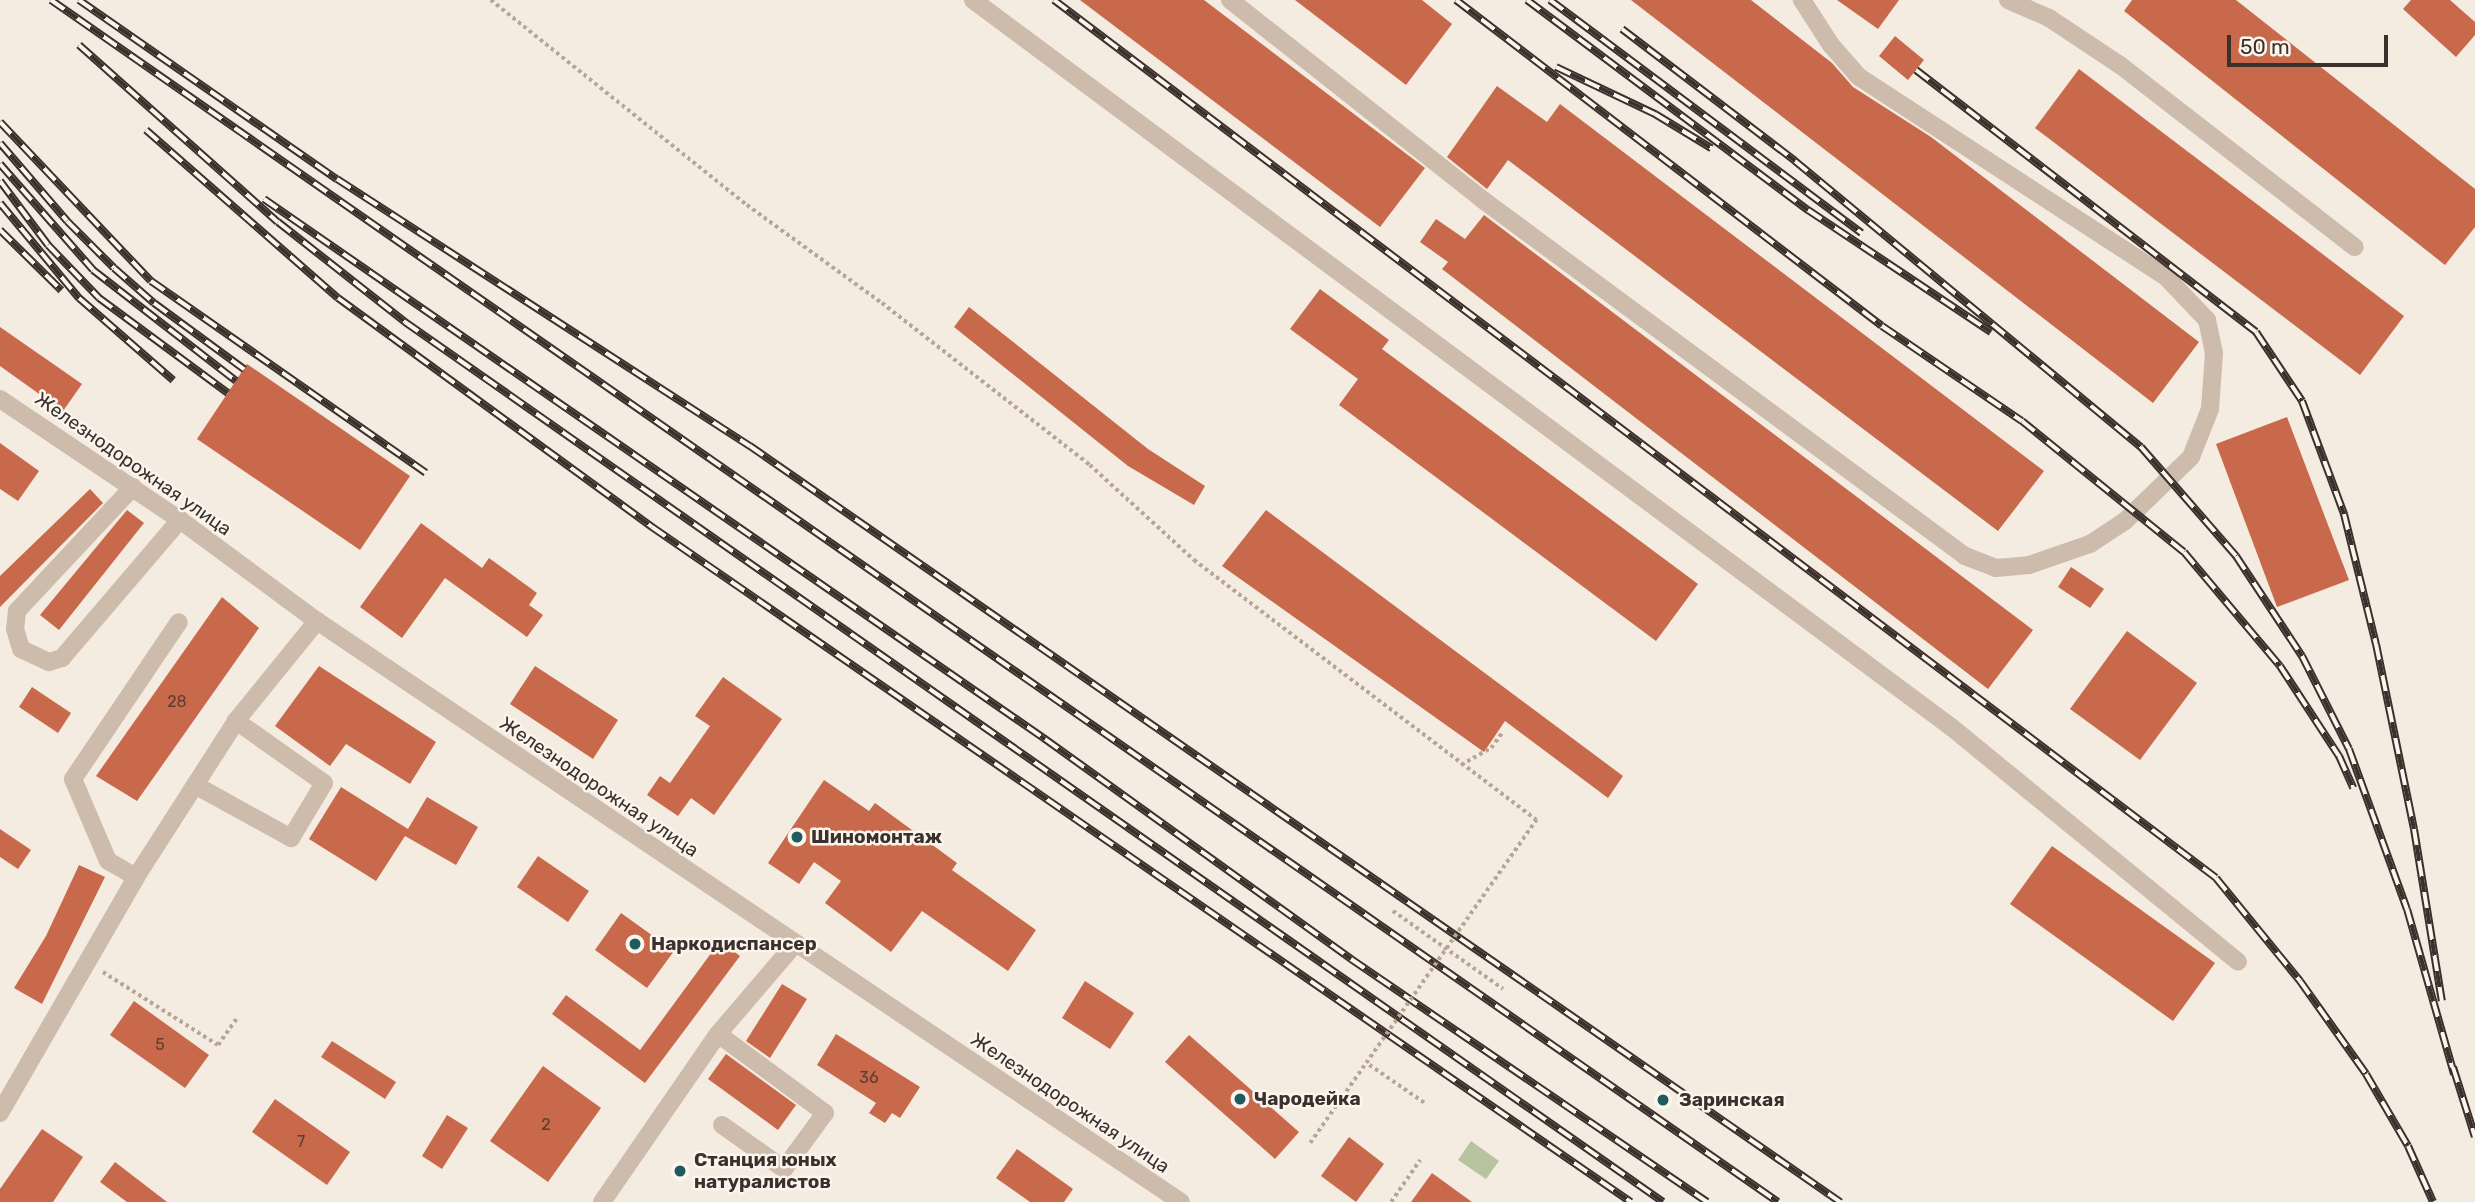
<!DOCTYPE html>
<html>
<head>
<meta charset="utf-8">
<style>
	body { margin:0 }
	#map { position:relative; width:2475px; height:1202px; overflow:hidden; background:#f4ebe1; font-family:Rubik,sans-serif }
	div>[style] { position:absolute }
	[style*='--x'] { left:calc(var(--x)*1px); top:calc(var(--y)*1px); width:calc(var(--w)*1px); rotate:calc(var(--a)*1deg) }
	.green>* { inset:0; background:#b8c4a0 }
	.building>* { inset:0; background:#c8694b }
	.path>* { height:3.5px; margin-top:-1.75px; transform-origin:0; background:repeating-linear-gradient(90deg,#b9a596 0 3.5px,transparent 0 7px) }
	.minor>* { height:18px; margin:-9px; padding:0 9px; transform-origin:9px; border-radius:9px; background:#cdbbac }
	.rail>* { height:8px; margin-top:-4px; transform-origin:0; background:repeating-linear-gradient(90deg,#fbf5ee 0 16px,#3b302b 0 32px); box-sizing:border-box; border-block:2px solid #3b302b }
	.path-bridge>* { height:3.5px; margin-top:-1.75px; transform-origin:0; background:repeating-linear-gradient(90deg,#b9a596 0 3.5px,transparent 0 7px) }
	.dots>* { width:19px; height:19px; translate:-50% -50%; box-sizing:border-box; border:4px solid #fbf5ee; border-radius:50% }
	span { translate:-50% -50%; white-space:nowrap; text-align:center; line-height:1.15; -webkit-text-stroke:5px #fbf5ee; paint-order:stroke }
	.number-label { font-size:16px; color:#5e3e33 }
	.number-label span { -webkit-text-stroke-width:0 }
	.street-label { font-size:19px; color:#3b302b }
	.poi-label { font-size:19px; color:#3b302b; font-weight:700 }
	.left { translate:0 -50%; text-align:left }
	.scale { position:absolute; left:2227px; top:35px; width:161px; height:32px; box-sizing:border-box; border:4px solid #3b302b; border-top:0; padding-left:9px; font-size:21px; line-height:24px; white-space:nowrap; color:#3b302b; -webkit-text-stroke:5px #fbf5ee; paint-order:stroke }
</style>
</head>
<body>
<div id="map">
	<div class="green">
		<i style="clip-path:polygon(1471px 1141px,1499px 1161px,1486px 1179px,1458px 1160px)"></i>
	</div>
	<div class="building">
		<i style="clip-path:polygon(1080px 0,1204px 0,1425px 168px,1380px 227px)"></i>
		<i style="clip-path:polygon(1295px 0,1422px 0,1452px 24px,1406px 85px)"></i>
		<i style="clip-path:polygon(1631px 0,1751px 0,1832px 63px,1853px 87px,1931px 137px,2199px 342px,2153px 403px)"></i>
		<i style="clip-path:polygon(1837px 0,1899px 0,1878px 29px)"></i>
		<i style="clip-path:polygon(2132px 0,2236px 0,2475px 189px,2475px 227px,2445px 265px,2124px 11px)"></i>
		<i style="clip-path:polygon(2411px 0,2450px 0,2475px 22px,2475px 35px,2456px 57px,2403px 9px)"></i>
		<i style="clip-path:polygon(1895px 36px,1924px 60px,1908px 80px,1879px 56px)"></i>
		<i style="clip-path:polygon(2079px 69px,2404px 316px,2360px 375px,2035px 128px)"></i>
		<i style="clip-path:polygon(1497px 86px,1547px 122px,1560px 104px,2044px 471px,1998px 531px,1508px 160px,1487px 189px,1447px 157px)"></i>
		<i style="clip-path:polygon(1484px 215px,2033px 630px,1988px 689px,1442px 269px,1448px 262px,1420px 242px,1436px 219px,1465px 239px)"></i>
		<i style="clip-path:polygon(1320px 289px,1389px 340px,1382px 349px,1698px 584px,1656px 641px,1339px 405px,1358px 379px,1290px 329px)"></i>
		<i style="clip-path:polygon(969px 307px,1148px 449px,1205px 486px,1194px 505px,1128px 466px,954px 327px)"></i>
		<i style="clip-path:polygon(0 327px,82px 384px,63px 411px,0 366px)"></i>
		<i style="clip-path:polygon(247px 364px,410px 476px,360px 550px,197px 439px)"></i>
		<i style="clip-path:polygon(2287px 417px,2349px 580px,2277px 607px,2216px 444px)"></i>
		<i style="clip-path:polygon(0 443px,39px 471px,18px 501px,0 489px)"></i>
		<i style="clip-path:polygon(90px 489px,103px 503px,0 607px,0 576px)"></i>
		<i style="clip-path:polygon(127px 510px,144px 523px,59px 630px,40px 615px)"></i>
		<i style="clip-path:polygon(1266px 510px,1623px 776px,1608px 798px,1505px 721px,1484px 752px,1222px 566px)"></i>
		<i style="clip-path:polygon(421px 523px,482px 568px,489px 558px,537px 593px,529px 605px,543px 615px,527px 637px,445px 578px,402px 638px,360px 607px)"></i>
		<i style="clip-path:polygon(2071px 567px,2104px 589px,2090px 608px,2058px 587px)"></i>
		<i style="clip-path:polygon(222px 597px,259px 628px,137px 801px,96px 776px)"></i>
		<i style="clip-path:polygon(2127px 631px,2197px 683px,2140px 760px,2070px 709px)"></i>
		<i style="clip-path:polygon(319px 666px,436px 742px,410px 784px,346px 744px,330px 766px,275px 726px)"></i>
		<i style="clip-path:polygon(535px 666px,618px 720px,593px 759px,510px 704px)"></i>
		<i style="clip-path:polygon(723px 677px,782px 719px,714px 815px,691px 798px,678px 816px,647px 795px,660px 776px,670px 783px,710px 726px,695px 716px)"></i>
		<i style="clip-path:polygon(32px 687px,71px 713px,58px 733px,19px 707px)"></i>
		<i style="clip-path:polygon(824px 780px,869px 811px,875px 803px,957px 863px,952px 870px,1036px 930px,1008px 971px,922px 911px,891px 952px,825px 903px,841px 881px,814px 862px,799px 884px,768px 863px)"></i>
		<i style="clip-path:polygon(341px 787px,408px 829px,427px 797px,478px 827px,456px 865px,405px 836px,376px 881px,309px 839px)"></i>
		<i style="clip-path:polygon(0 829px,31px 850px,18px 869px,0 857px)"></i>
		<i style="clip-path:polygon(2052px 846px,2215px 963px,2173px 1021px,2010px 904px)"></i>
		<i style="clip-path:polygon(538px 856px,589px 891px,568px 922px,517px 887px)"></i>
		<i style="clip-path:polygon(79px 865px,105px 877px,42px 1004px,14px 988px,46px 936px)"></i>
		<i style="clip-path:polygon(621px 913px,674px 951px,647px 988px,595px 950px)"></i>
		<i style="clip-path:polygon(720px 941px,740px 956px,645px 1083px,552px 1014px,566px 995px,640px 1050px)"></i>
		<i style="clip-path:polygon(1085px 981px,1134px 1013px,1110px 1049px,1062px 1018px)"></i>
		<i style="clip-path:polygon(782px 984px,807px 999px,770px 1058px,746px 1041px)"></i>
		<i style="clip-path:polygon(134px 1001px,209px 1055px,185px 1088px,110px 1035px)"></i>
		<i style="clip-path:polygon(836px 1034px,920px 1087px,900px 1118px,892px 1113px,885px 1123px,869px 1113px,876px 1103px,817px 1065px)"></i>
		<i style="clip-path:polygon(1189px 1035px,1299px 1132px,1275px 1159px,1165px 1062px)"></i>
		<i style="clip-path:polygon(332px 1041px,396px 1082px,385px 1099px,321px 1057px)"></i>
		<i style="clip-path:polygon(726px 1054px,796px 1105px,778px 1130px,708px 1079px)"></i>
		<i style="clip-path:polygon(543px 1066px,601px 1108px,548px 1182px,490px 1141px)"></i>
		<i style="clip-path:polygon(275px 1099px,350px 1152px,327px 1185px,252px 1132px)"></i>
		<i style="clip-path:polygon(447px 1115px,468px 1128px,442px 1169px,422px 1156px)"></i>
		<i style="clip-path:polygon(42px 1129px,83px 1157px,53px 1202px,0 1202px,0 1189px)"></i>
		<i style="clip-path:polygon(1349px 1137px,1384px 1164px,1356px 1202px,1321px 1176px)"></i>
		<i style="clip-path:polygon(1017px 1149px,1073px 1189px,1064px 1202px,1030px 1202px,996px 1178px)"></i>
		<i style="clip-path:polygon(115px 1162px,167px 1202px,127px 1202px,100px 1182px)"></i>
		<i style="clip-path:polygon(1432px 1173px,1472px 1202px,1411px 1202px)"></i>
	</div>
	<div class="path">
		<i style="--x:491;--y:0;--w:328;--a:38.7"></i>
		<i style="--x:747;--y:205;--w:167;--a:36"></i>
		<i style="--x:882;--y:303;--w:264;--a:37.9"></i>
		<i style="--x:1090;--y:465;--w:141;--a:42.4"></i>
		<i style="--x:1194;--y:560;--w:430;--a:37.2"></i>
		<i style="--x:1461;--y:765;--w:34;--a:-30"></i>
		<i style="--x:1491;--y:748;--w:19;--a:-54"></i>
		<i style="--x:1393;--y:911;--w:135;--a:35.3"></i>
		<i style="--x:103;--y:972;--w:136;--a:32.4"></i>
		<i style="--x:218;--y:1045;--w:33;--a:-55"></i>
		<i style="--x:1310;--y:1143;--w:98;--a:-55"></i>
		<i style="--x:1391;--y:1202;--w:51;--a:-55.4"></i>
	</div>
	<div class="minor">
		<i style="--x:973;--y:0;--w:1217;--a:36.62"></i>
		<i style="--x:1950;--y:726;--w:372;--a:39.3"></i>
		<i style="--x:1230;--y:0;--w:323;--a:38.3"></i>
		<i style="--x:1483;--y:200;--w:599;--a:36.45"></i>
		<i style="--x:1965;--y:556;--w:33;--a:21"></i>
		<i style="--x:1996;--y:568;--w:33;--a:-5"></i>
		<i style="--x:2029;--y:565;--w:65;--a:-19"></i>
		<i style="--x:2090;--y:544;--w:42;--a:-33.3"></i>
		<i style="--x:2125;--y:521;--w:92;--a:-44.1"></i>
		<i style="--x:2191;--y:457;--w:52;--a:-68.4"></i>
		<i style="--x:2210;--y:409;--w:56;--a:-85.9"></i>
		<i style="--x:2214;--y:353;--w:34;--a:-102"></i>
		<i style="--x:2207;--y:320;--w:59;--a:-133.6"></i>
		<i style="--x:2166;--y:277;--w:366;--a:-146.9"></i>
		<i style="--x:1859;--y:77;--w:43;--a:-131.2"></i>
		<i style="--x:1831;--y:45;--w:54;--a:-122.8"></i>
		<i style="--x:2008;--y:0;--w:45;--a:23.7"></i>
		<i style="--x:2049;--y:18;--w:85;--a:33.5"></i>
		<i style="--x:2120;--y:65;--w:297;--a:37.8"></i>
		<i style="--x:0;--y:399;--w:217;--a:33.9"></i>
		<i style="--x:180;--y:520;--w:170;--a:36.4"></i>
		<i style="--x:317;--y:621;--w:1041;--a:33.92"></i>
		<i style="--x:133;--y:487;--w:170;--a:133.1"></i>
		<i style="--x:17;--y:611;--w:18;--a:96"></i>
		<i style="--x:15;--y:629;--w:21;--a:73"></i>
		<i style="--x:21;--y:649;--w:31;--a:25"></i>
		<i style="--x:49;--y:662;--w:14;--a:-17"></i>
		<i style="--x:62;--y:658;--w:182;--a:-49.5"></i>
		<i style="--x:195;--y:785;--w:110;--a:28.9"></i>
		<i style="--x:291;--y:838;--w:64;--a:-59"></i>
		<i style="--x:324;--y:783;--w:108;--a:-144.8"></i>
		<i style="--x:136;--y:877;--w:32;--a:-150"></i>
		<i style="--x:108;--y:861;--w:89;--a:-113.1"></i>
		<i style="--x:73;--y:779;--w:189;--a:-56"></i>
		<i style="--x:718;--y:1034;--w:133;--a:36.4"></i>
		<i style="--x:825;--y:1113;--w:69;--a:126.2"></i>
		<i style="--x:784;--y:1169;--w:76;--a:-144.6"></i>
		<i style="--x:0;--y:1113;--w:272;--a:-60"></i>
		<i style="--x:136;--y:877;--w:185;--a:-57.3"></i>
		<i style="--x:236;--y:721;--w:129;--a:-51"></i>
		<i style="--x:602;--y:1202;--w:204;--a:-55.4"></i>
		<i style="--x:718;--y:1034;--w:117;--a:-49.5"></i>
	</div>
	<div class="rail">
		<i style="--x:51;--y:0;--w:2104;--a:34.84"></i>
		<i style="--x:79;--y:0;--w:314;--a:34.8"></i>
		<i style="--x:337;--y:179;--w:492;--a:32.9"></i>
		<i style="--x:750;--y:446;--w:1327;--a:34.74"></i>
		<i style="--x:1054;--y:0;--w:1456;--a:37.07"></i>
		<i style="--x:2216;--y:878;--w:133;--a:50.8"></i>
		<i style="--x:2300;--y:981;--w:114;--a:54.6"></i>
		<i style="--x:2366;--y:1074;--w:83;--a:59.7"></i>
		<i style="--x:2408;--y:1146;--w:61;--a:65.9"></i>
		<i style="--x:1456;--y:0;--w:536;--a:37.43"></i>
		<i style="--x:1882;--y:326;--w:169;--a:34.2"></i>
		<i style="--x:2022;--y:421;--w:208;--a:39"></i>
		<i style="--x:2184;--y:552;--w:149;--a:49.9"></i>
		<i style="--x:2280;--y:666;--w:108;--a:56.8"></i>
		<i style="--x:2339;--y:756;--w:35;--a:66"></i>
		<i style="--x:1527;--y:0;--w:351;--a:36.8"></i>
		<i style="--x:1808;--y:210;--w:220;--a:33.7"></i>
		<i style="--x:1550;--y:0;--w:389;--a:36.8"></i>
		<i style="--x:1622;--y:29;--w:218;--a:37.3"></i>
		<i style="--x:1795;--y:161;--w:449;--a:39.6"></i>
		<i style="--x:2141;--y:447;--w:145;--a:48.9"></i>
		<i style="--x:2236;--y:556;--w:120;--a:56.6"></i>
		<i style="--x:2302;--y:656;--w:104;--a:63.2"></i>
		<i style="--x:2349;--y:749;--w:170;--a:70.1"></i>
		<i style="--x:2407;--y:909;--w:172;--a:74.1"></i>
		<i style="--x:79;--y:45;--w:266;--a:41.7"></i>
		<i style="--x:278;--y:222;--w:162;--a:38.2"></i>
		<i style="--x:405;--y:322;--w:1535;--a:34.97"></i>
		<i style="--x:1556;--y:67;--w:110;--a:25.4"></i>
		<i style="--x:1655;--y:114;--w:66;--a:31.3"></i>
		<i style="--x:1916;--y:70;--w:429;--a:37.6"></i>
		<i style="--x:2256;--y:332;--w:83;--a:56.3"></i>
		<i style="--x:2302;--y:401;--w:121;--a:69.6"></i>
		<i style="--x:2344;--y:514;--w:134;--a:76.2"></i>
		<i style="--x:2376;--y:644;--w:189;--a:78.4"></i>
		<i style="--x:2414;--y:829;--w:174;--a:80.8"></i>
		<i style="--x:0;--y:122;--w:219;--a:46.5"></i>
		<i style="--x:151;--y:281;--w:335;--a:34.9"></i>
		<i style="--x:146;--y:130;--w:255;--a:41.2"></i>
		<i style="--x:338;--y:298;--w:389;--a:36.1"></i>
		<i style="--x:652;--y:527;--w:1189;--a:34.59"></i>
		<i style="--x:0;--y:143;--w:103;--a:49.3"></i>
		<i style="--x:67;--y:221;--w:66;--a:45"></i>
		<i style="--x:114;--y:268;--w:53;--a:41.2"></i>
		<i style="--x:154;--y:303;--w:112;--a:36.3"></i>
		<i style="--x:0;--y:164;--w:141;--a:48.7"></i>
		<i style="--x:93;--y:270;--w:181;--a:37.8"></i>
		<i style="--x:0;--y:181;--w:80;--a:53.1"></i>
		<i style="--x:48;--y:245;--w:74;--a:46.1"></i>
		<i style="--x:99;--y:298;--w:160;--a:36.4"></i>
		<i style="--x:264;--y:199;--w:950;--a:34.66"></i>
		<i style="--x:1045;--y:739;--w:377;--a:35.7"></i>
		<i style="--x:1351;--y:959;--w:431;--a:34.3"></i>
		<i style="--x:0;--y:203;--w:124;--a:50.3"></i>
		<i style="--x:79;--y:298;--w:125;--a:41.1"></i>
		<i style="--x:0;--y:230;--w:86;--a:44.5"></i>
		<i style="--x:2453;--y:1067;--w:73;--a:72.6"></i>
	</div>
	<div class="path-bridge">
		<i style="--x:1424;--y:1103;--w:70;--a:-145.4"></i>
		<i style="--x:1366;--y:1063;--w:297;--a:-55"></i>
	</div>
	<div class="dots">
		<i style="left:797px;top:837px;background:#1f5a5e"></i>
		<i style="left:635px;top:944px;background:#1f5a5e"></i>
		<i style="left:1240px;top:1099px;background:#1f5a5e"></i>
		<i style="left:1663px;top:1100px;background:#1f5a5e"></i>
		<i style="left:680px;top:1171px;background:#1f5a5e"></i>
	</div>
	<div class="number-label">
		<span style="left:177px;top:702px">28</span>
		<span style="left:160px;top:1045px">5</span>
		<span style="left:869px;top:1078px">36</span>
		<span style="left:546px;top:1125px">2</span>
		<span style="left:301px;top:1142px">7</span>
	</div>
	<div class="street-label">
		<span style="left:133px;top:464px;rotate:35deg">Железнодорожная улица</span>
		<span style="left:599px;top:787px;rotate:34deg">Железнодорожная улица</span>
		<span style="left:1070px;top:1103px;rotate:34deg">Железнодорожная улица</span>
	</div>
	<div class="poi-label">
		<span class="left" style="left:811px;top:837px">Шиномонтаж</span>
		<span class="left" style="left:651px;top:944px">Наркодиспансер</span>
		<span class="left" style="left:1254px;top:1099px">Чародейка</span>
		<span class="left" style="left:1679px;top:1100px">Заринская</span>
		<span class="left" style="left:694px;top:1171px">Станция юных<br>натуралистов</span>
	</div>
	<div class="scale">50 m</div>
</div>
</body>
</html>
